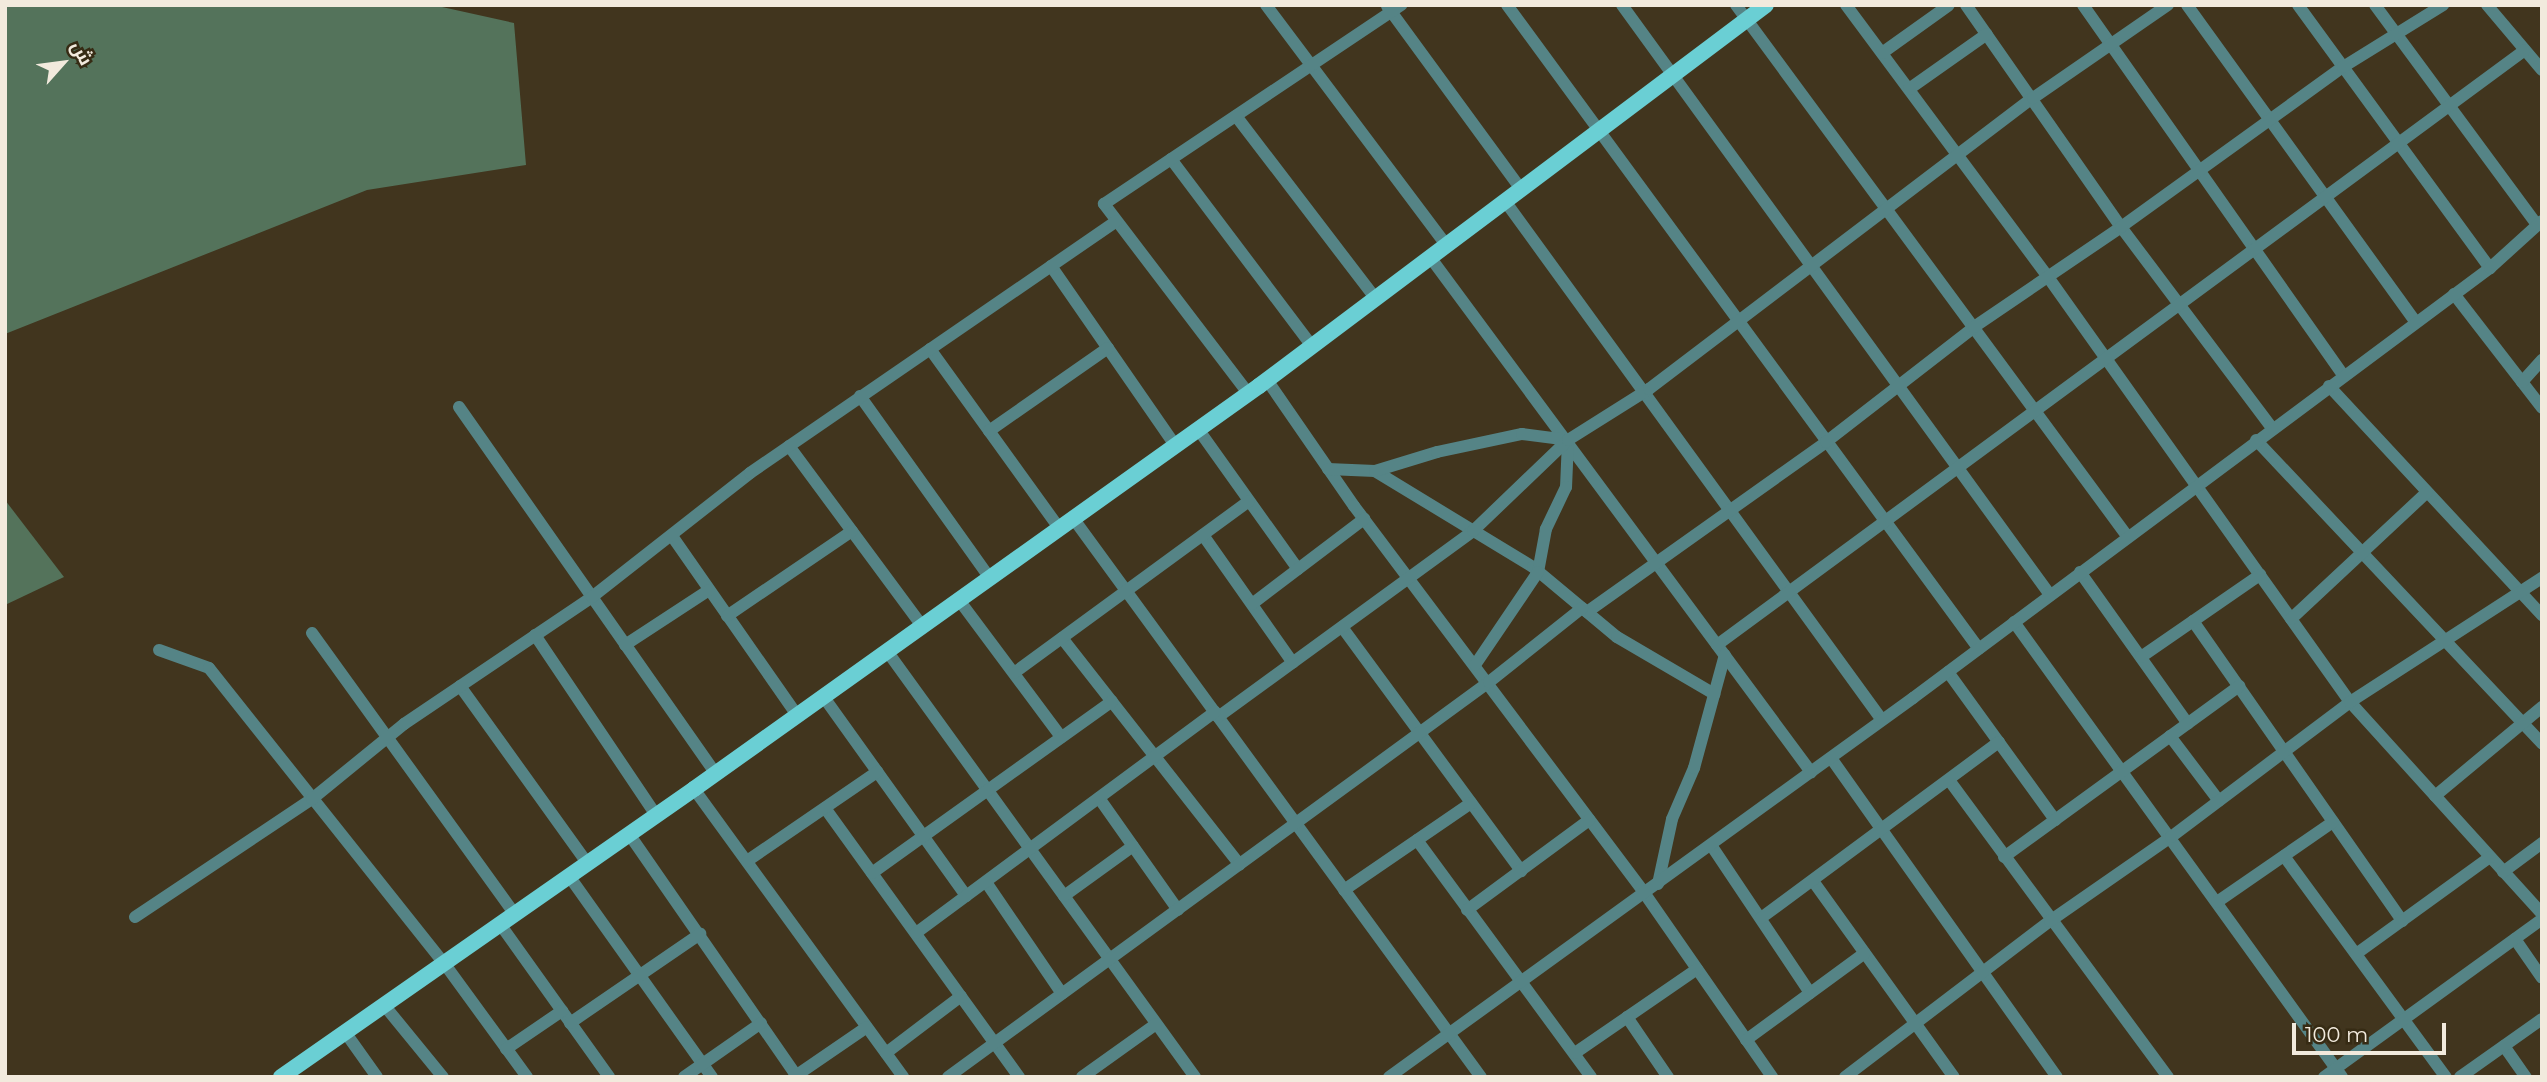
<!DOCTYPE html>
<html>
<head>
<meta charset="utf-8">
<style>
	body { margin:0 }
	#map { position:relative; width:2547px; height:1082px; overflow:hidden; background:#41351e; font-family:Montserrat,Cairo,sans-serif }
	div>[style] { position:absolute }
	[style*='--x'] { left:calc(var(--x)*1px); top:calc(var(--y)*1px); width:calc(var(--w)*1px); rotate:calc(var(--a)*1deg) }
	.forest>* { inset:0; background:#54735b }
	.minor>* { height:12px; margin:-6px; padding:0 6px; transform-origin:6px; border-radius:6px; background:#558486 }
	.major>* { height:16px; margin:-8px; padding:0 8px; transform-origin:8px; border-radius:8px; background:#6acfd4 }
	span { translate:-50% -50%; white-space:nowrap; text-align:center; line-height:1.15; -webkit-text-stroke:7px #362b14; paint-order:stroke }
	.frame { position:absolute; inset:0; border:7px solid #f2eadd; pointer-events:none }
	.north { position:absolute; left:28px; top:28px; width:70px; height:70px; -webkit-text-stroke:5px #362b14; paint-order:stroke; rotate:62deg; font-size:19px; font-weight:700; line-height:28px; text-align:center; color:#f2eadd }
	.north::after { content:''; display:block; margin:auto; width:24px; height:32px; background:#f2eadd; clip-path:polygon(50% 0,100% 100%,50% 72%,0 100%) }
	.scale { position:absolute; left:2292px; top:1023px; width:154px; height:32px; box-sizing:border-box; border:4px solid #f2eadd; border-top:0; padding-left:9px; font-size:21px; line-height:24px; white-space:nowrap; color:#f2eadd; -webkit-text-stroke:5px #362b14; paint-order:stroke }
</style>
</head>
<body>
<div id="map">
	<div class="forest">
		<i style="clip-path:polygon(5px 5px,433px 5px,514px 23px,526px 165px,367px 190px,5px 334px)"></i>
		<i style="clip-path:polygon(5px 500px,64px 577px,5px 605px)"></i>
	</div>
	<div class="minor">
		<i style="--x:1266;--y:5;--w:300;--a:53.1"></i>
		<i style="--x:1507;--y:5;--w:798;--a:53.76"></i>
		<i style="--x:1622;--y:5;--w:729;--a:54.04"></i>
		<i style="--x:1736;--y:5;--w:659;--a:53.63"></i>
		<i style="--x:1846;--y:5;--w:339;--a:53.4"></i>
		<i style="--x:2048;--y:277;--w:521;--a:54.6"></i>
		<i style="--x:2350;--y:702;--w:286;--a:47.8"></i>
		<i style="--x:1966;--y:5;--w:271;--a:55.1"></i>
		<i style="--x:2121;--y:227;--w:251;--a:53.1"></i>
		<i style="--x:2083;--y:5;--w:452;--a:54.9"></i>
		<i style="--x:2187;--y:5;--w:391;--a:54.2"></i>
		<i style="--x:2298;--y:5;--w:326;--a:53.9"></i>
		<i style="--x:2375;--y:5;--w:273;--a:53.6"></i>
		<i style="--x:2487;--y:5;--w:85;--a:49.8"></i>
		<i style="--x:1387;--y:6;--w:227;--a:53.8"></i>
		<i style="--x:1882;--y:53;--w:82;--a:-35.6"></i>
		<i style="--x:1909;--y:89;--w:95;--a:-35.2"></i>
		<i style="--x:1236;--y:116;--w:230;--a:52.6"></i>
		<i style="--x:1171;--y:159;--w:234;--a:53"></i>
		<i style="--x:1505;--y:201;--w:641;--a:54.01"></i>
		<i style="--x:1430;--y:257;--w:641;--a:53.51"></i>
		<i style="--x:1051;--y:266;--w:218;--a:55.3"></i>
		<i style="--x:2454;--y:294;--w:144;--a:52.3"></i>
		<i style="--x:930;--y:349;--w:221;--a:54.2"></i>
		<i style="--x:1267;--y:380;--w:153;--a:55.4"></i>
		<i style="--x:1354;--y:506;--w:485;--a:53.1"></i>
		<i style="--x:1645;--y:894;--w:223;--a:55.2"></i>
		<i style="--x:2522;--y:382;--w:30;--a:-48"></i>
		<i style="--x:2329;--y:386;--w:313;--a:47.1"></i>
		<i style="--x:1248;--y:393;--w:238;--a:-127.3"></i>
		<i style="--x:1104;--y:204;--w:358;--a:-33.8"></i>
		<i style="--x:860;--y:396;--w:224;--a:54.5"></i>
		<i style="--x:459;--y:407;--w:447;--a:55"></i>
		<i style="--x:1198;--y:429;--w:172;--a:54.5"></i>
		<i style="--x:989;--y:431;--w:145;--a:-34.9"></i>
		<i style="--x:2256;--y:440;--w:417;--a:46.7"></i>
		<i style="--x:789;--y:446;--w:224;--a:53.5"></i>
		<i style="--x:1328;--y:469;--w:47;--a:2.4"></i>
		<i style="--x:1375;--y:471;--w:185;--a:31.3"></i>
		<i style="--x:1533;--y:567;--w:109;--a:39.8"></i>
		<i style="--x:1617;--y:637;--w:113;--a:30.4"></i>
		<i style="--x:1375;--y:471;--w:65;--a:-17"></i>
		<i style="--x:1437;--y:452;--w:87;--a:-12"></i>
		<i style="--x:1522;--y:434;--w:46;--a:7.4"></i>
		<i style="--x:1568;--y:440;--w:47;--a:92.4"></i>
		<i style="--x:1566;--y:487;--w:47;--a:115.5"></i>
		<i style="--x:1546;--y:529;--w:44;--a:100.5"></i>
		<i style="--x:1538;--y:572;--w:112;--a:124.1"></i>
		<i style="--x:1073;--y:518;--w:692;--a:53.88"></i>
		<i style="--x:1203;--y:535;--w:156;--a:54.9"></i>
		<i style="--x:672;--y:536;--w:218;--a:55.1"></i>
		<i style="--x:2080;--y:572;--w:186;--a:54.6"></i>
		<i style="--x:959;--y:600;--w:171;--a:53.3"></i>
		<i style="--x:1252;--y:604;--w:141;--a:-37.2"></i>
		<i style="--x:1587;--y:612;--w:293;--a:-35.4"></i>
		<i style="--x:1826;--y:442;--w:187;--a:-37.8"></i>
		<i style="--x:1974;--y:327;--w:178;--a:-34.2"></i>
		<i style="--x:2121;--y:227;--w:274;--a:-35.8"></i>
		<i style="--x:2343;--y:67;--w:118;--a:-31.8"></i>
		<i style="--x:727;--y:616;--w:151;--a:-34.2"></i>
		<i style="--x:2291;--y:619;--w:186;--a:-43"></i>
		<i style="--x:2193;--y:621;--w:366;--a:55.1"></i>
		<i style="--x:2014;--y:622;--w:561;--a:54.21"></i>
		<i style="--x:1342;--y:627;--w:303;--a:53.7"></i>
		<i style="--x:312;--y:633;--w:347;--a:54.2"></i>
		<i style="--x:535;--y:635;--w:217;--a:56.1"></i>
		<i style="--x:1062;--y:638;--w:288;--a:51.9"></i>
		<i style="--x:625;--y:645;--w:100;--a:-33.2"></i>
		<i style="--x:1717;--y:645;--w:1003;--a:-36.37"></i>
		<i style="--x:159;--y:650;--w:53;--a:19.8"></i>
		<i style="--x:209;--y:668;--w:377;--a:51.5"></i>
		<i style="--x:444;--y:963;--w:141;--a:53.9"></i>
		<i style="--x:887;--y:651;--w:526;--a:54.13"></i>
		<i style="--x:2141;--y:657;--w:145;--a:-34.6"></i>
		<i style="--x:1948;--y:672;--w:183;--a:54.1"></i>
		<i style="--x:1014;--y:673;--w:291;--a:-36.2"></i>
		<i style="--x:460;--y:686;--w:218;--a:54.3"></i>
		<i style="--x:823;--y:696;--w:246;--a:54.4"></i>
		<i style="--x:1218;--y:717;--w:316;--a:-36.1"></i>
		<i style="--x:1473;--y:531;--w:132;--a:-43.8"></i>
		<i style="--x:1568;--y:440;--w:96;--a:-32.2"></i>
		<i style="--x:1649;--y:389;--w:482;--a:-37.2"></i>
		<i style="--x:2033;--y:98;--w:164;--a:-34.6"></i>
		<i style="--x:2170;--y:736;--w:81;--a:53"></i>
		<i style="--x:1831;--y:758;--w:391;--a:54.7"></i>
		<i style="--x:1949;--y:780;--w:369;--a:53.6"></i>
		<i style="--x:694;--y:789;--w:356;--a:54"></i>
		<i style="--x:2435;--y:796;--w:139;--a:-39.8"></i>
		<i style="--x:1099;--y:798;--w:137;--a:54.8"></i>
		<i style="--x:825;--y:808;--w:332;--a:54.2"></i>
		<i style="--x:629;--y:834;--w:293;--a:55.3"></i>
		<i style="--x:1417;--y:840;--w:294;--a:53.7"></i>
		<i style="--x:1711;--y:845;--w:178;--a:56.2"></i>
		<i style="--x:2284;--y:856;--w:274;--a:53.8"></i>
		<i style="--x:2004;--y:857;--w:291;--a:-36"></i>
		<i style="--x:747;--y:861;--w:158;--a:-34.4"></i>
		<i style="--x:2503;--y:872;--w:49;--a:-36.6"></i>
		<i style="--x:872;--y:873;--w:295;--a:-35.6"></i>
		<i style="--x:569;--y:876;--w:247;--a:54.6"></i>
		<i style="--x:1813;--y:881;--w:241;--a:54.3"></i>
		<i style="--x:986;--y:882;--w:135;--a:55.8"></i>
		<i style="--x:1658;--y:884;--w:66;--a:-77.8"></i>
		<i style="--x:1672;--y:819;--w:56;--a:-66.7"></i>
		<i style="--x:1694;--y:768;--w:117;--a:-74.7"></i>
		<i style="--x:1344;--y:890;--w:154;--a:-34.4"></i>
		<i style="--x:1064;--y:896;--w:85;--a:-35.9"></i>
		<i style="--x:2217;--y:902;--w:141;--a:-34.6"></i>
		<i style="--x:1467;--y:910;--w:152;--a:-36.4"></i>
		<i style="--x:135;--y:917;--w:213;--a:-33.7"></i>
		<i style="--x:312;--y:799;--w:119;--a:-39.2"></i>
		<i style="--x:404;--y:724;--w:227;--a:-34"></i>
		<i style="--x:592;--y:597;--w:201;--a:-38.1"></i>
		<i style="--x:750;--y:473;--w:444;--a:-34.5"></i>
		<i style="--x:1761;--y:918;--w:296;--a:-36.5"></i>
		<i style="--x:500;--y:924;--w:188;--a:54.5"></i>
		<i style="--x:916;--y:933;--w:372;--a:-36.5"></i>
		<i style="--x:2515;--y:939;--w:47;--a:55.3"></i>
		<i style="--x:2356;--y:954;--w:165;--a:-35.9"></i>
		<i style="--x:384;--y:1005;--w:93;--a:50.7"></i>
		<i style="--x:1627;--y:1017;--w:73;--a:55.7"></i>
		<i style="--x:570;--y:1023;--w:158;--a:-34.4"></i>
		<i style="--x:345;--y:1032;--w:55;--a:54.6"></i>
		<i style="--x:1746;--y:1040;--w:147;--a:-36.2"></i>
		<i style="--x:2504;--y:1046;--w:38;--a:55"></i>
		<i style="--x:506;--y:1049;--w:68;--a:-34.2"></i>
		<i style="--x:886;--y:1053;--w:94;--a:-37.2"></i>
		<i style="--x:1575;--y:1053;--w:148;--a:-34.5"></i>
		<i style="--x:684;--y:1077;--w:94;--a:-35"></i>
		<i style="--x:794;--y:1077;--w:88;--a:-34.4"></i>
		<i style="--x:948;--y:1077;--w:670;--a:-36.13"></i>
		<i style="--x:1489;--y:682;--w:119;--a:-38.5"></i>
		<i style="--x:1082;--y:1077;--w:91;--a:-35.6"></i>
		<i style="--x:1389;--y:1077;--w:647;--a:-35.88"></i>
		<i style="--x:1913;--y:698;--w:720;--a:-36.69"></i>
		<i style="--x:2490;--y:268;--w:70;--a:-42.1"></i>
		<i style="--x:1845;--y:1077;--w:258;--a:-37.3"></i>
		<i style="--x:2050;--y:921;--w:147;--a:-34.8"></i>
		<i style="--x:2171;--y:837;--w:224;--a:-37"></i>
		<i style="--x:2350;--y:702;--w:229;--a:-32.9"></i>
		<i style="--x:2324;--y:1077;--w:269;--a:-35.9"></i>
		<i style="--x:2460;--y:1077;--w:100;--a:-35.3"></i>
	</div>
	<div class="major">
		<i style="--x:281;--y:1077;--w:504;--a:-34.89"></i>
		<i style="--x:694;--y:789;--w:694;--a:-35.5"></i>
		<i style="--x:1259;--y:386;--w:634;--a:-36.92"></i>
	</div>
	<div class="frame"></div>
	<div class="north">ش</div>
	<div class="scale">100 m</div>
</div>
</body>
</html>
